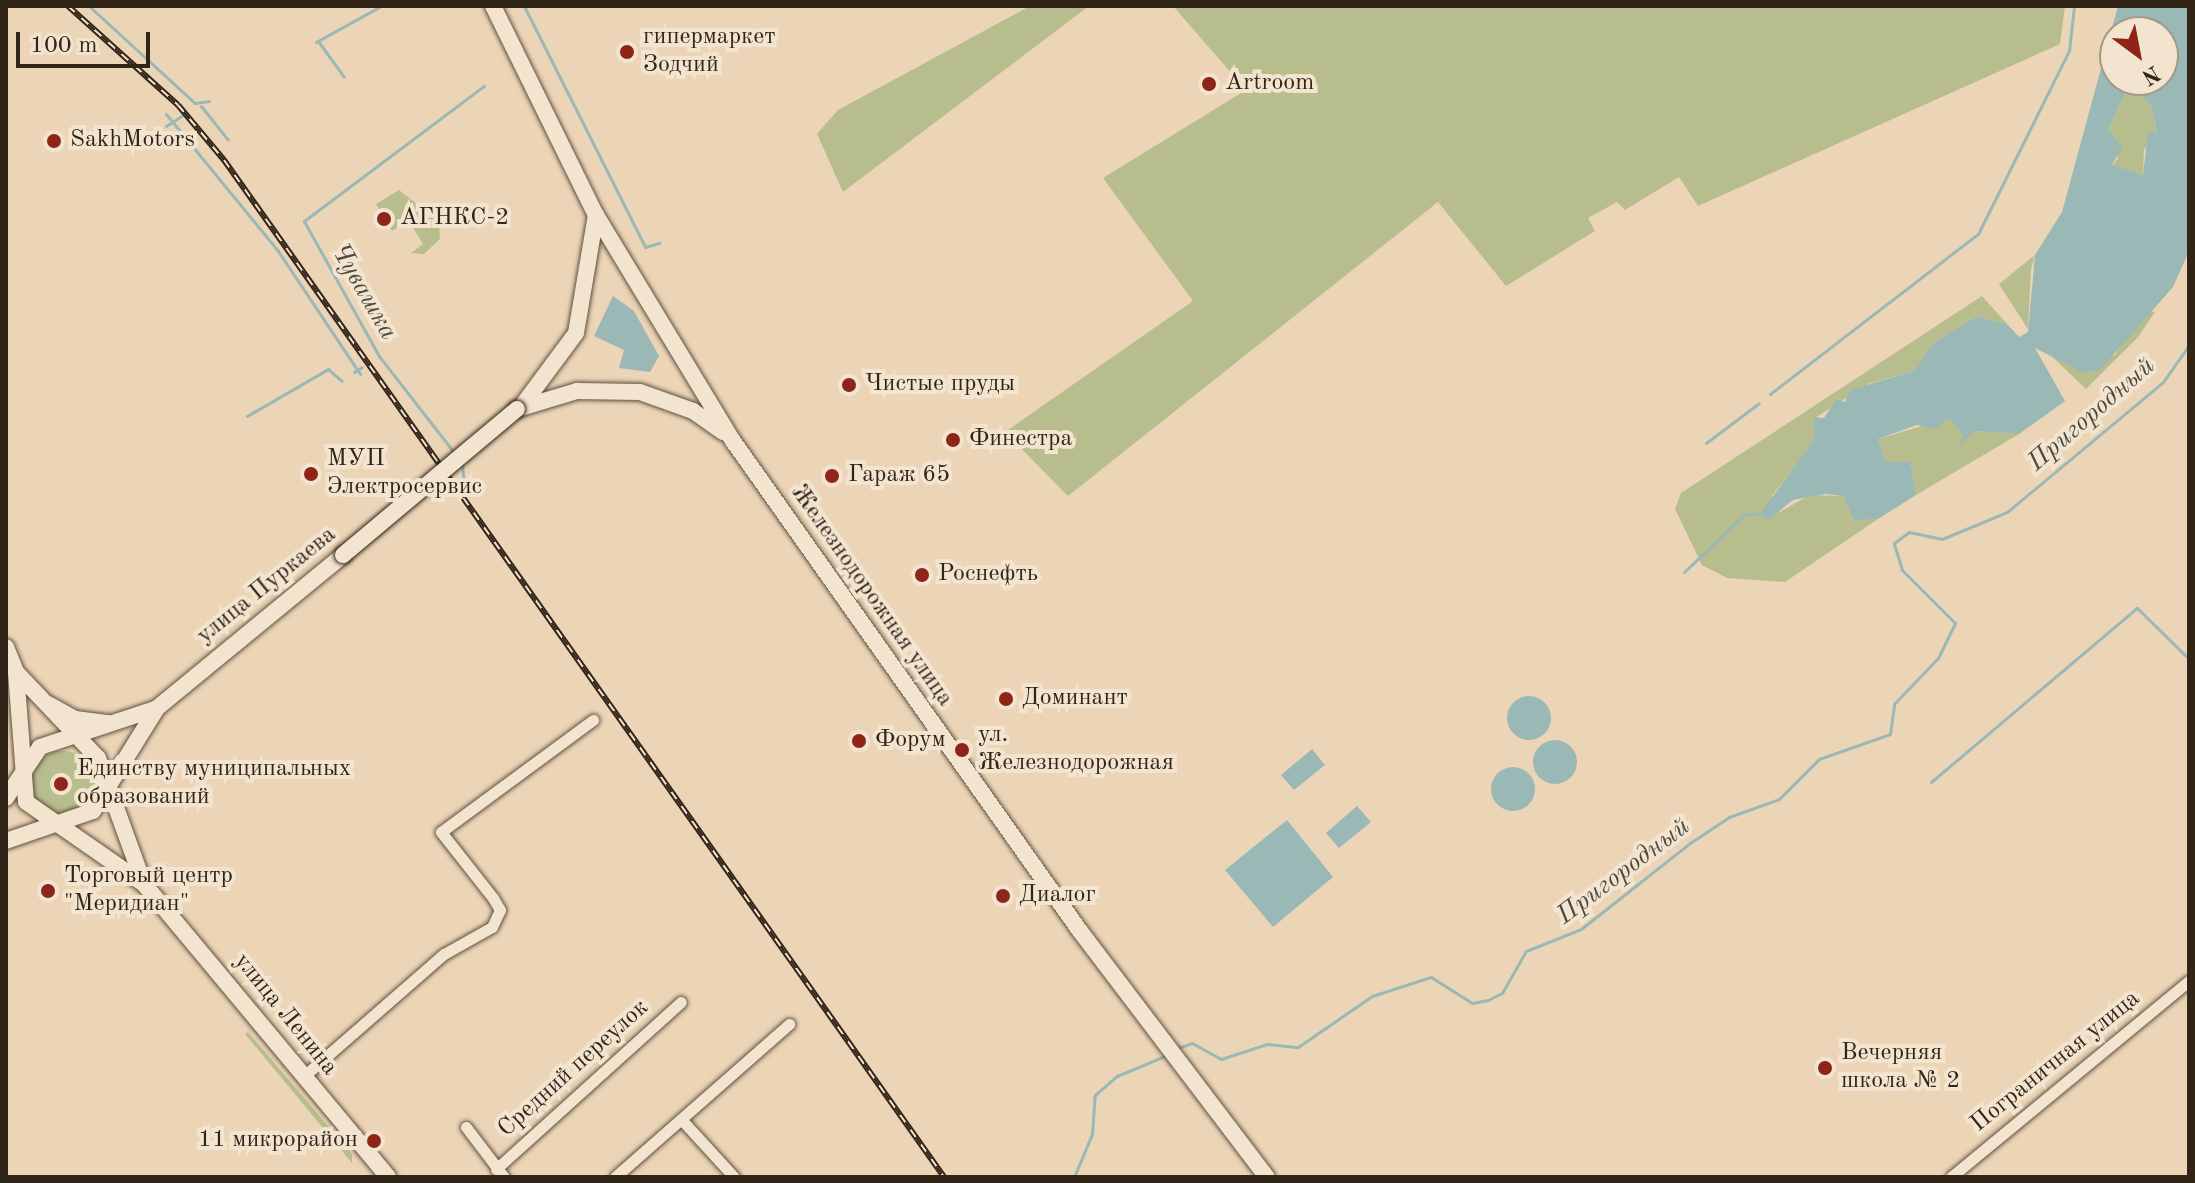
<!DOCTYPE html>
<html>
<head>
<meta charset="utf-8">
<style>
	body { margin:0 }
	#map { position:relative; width:2195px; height:1183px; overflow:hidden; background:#ecd5b7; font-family:"Old Standard TT",serif }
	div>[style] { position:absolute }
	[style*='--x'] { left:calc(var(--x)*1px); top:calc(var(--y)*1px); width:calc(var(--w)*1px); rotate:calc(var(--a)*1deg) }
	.green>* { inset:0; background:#b8bd8e }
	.round { border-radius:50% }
	.water>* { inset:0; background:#9ab8b5 }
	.stream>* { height:3px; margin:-1.5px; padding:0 1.5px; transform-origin:1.5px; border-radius:1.5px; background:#9ab8b5 }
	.roads { filter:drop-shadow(0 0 2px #60513f) drop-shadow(0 0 2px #60513f) }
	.street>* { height:11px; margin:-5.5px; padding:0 5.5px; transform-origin:5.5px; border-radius:5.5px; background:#f3e4d0 }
	.secondary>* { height:16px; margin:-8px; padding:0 8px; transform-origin:8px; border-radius:8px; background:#f3e4d0 }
	.rail>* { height:6px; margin-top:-3px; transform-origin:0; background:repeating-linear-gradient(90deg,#f3e4d0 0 9px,#312517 0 18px); box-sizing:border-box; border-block:2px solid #312517 }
	.bridges { filter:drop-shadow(0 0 2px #312517) drop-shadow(0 0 2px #312517) }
	.secondary-bridge>* { height:16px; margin:-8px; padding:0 8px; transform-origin:8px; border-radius:8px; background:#f3e4d0 }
	.dots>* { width:22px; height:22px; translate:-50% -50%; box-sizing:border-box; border:4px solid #f3e4d0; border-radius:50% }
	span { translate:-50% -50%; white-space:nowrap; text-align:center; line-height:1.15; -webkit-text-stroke:8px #f3e4d0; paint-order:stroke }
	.poi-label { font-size:24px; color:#312517 }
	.left { translate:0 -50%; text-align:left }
	.right { translate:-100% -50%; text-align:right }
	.street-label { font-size:24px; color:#312517 }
	.water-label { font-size:26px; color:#4b4a3e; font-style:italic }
	.frame { position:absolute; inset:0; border:8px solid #312517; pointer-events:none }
	.north { position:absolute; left:2099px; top:16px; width:80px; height:80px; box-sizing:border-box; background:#f3e4d0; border:2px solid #a59886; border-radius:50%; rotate:148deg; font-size:22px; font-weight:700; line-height:32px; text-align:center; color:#312517 }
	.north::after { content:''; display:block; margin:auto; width:28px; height:36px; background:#8f2418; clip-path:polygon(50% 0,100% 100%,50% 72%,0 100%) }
	.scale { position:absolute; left:16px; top:32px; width:134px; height:36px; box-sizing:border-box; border:4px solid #312517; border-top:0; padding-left:10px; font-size:24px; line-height:28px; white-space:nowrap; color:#312517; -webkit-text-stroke:6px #f3e4d0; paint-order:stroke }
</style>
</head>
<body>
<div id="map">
	<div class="green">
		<i style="clip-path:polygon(1030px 6px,1089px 6px,843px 192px,817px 134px,838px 110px)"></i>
		<i style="clip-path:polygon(1173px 6px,2065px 6px,2060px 44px,1698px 206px,1679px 177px,1625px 210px,1617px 202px,1588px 218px,1595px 231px,1506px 286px,1438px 202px,1068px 496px,1005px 432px,1193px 301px,1103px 178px,1246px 90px)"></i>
		<i style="clip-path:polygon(2129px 85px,2151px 105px,2157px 132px,2144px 150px,2143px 175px,2112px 166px,2118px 158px,2108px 129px)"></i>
		<i style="clip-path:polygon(399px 190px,439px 222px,440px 239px,424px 254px,411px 253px,423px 244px,409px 221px,392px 231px,376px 204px)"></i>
		<i style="clip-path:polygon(2035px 255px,2031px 270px,2028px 329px,1999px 284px)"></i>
		<i style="clip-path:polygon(1982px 296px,2008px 325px,1977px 316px,1933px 343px,1914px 371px,1868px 384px,1815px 418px,1815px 440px,1772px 496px,1780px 512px,1810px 495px,1843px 496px,1854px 521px,1878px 519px,1785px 582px,1727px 578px,1702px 565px,1675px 509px,1681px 493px)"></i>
		<i style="clip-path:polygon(2145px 311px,2155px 312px,2138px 337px,2086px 389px,2041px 346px,2056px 358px,2114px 356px)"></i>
		<i style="clip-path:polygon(1949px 418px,1963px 436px,1960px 445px,1974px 431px,2019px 434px,1916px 495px,1911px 462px,1886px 462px,1878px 439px)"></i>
		<i class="round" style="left:31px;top:751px;width:64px;height:64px"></i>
		<i style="clip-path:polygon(248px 1032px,352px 1154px,352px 1163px,245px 1034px)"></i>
	</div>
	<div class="water">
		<i style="clip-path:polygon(evenodd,2118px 6px,2189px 6px,2189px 251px,2173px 287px,2100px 370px,2082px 372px,2035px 348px,2065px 401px,2019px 434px,1974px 431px,1958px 448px,1963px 436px,1949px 418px,1935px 429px,1917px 425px,1878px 439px,1886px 462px,1911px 462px,1916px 495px,1878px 519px,1854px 521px,1843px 496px,1825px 494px,1793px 500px,1768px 520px,1760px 514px,1814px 440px,1814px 417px,1824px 418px,1836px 400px,1845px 402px,1850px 390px,1914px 371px,1933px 343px,1977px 316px,2008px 325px,2019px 337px,2028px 332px,2035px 255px,2062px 212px,2118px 6px,2115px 32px,2163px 32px,2163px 80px,2115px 80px,2115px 32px,2118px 6px,2129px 85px,2151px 105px,2157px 132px,2148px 133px,2143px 175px,2112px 165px,2122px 147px,2108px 129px,2129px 85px)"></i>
		<i style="clip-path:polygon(613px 296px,634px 311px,659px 356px,650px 372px,619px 368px,624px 350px,594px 336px)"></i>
		<i class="round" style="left:1507px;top:696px;width:44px;height:44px"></i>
		<i class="round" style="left:1533px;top:740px;width:44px;height:44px"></i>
		<i style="clip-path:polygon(1312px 749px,1325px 765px,1294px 790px,1281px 775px)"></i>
		<i class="round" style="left:1491px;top:767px;width:44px;height:44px"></i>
		<i style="clip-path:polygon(1357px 806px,1371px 822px,1339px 848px,1326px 833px)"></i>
		<i style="clip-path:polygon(1287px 820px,1333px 877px,1273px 927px,1225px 870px)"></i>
	</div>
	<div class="stream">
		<i style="--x:89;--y:6;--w:144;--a:42.5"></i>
		<i style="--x:195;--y:103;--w:14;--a:-8"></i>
		<i style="--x:524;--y:6;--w:270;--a:63.3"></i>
		<i style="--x:645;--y:247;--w:15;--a:-16"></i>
		<i style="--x:318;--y:41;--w:44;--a:54.2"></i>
		<i style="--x:316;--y:42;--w:74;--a:-29"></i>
		<i style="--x:201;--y:106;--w:43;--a:51.5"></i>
		<i style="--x:166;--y:114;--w:177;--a:50.7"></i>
		<i style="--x:278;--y:251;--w:148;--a:56.3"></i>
		<i style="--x:166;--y:126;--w:20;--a:-33"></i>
		<i style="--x:354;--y:372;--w:9;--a:-32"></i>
		<i style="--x:1770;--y:394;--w:262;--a:-37.6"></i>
		<i style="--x:1978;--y:234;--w:204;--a:-63.6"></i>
		<i style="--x:2069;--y:51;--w:45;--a:-83.7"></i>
		<i style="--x:247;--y:416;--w:94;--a:-30.1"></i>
		<i style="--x:328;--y:369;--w:18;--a:41"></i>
		<i style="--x:1706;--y:443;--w:66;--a:-37"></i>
		<i style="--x:456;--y:455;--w:125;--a:-127.9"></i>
		<i style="--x:379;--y:356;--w:154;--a:-119.1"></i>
		<i style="--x:304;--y:221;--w:225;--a:-36.9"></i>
		<i style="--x:462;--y:465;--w:20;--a:84"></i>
		<i style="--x:1684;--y:572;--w:83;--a:-43.5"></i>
		<i style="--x:1744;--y:515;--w:20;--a:-6"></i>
		<i style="--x:1931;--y:782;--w:270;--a:-40.2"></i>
		<i style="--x:2137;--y:608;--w:73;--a:44.4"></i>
		<i style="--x:1177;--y:1048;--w:16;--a:-18"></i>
		<i style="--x:1192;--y:1043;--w:33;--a:29"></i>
		<i style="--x:1221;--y:1059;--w:48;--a:-18.1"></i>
		<i style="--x:1267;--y:1044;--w:31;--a:6"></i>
		<i style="--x:1298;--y:1047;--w:90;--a:-34.6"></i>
		<i style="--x:1372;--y:996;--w:62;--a:-17.9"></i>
		<i style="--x:1431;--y:977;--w:49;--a:32.4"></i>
		<i style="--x:1472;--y:1003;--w:16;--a:-11"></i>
		<i style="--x:1488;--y:1000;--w:16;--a:-27"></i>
		<i style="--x:1502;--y:993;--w:48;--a:-60.3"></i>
		<i style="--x:1526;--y:951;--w:59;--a:-21.8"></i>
		<i style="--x:1581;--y:929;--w:139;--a:-38.3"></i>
		<i style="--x:1690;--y:843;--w:47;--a:-33.7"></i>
		<i style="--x:1729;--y:817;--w:53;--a:-19.8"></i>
		<i style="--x:1779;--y:799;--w:57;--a:-45"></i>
		<i style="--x:1819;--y:759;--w:75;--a:-19.4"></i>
		<i style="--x:1890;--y:734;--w:30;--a:-82"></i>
		<i style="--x:1894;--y:704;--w:64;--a:-46.3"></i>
		<i style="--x:1938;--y:658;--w:39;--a:-64"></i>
		<i style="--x:1955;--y:623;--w:75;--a:-135"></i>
		<i style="--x:1902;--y:570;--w:28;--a:-107"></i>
		<i style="--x:1894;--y:543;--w:19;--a:-36"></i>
		<i style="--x:1909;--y:532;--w:34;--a:12"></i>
		<i style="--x:1942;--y:539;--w:70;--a:-22.6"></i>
		<i style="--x:2007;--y:512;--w:203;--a:-39.8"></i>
		<i style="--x:2163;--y:382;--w:45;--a:-54.9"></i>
		<i style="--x:1074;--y:1177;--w:47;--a:-67.3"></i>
		<i style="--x:1092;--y:1134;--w:39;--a:-86"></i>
		<i style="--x:1095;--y:1095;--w:29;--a:-41"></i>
		<i style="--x:1117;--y:1076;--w:54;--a:-22.8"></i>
	</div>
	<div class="roads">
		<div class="street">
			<i style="--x:304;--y:1076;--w:186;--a:-41.1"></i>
			<i style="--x:444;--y:954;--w:55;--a:-29.4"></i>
			<i style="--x:492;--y:927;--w:19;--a:-65"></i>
			<i style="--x:500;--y:910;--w:14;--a:-120"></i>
			<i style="--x:493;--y:898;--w:84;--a:-128.2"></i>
			<i style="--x:441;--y:832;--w:189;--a:-36.4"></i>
			<i style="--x:681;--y:1119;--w:79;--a:47.6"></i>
			<i style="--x:466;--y:1127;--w:63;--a:52.8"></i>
			<i style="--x:496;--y:1169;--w:249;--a:-42.1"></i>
			<i style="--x:615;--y:1177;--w:232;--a:-41.3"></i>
			<i style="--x:1951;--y:1177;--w:308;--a:-39.5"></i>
		</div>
		<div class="secondary">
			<i style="--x:493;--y:6;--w:233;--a:63.8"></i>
			<i style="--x:596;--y:215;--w:264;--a:58.8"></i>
			<i style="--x:733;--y:441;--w:600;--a:54.7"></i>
			<i style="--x:1080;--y:931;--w:309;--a:52.8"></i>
			<i style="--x:524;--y:403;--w:87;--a:-53.4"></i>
			<i style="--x:576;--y:333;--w:120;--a:-80.4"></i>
			<i style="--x:517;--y:409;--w:63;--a:-16.7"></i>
			<i style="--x:577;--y:391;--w:63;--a:0.9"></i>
			<i style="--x:640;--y:392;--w:56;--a:19.7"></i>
			<i style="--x:693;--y:411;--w:37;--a:35"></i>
			<i style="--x:6;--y:647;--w:27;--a:68"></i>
			<i style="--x:16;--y:672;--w:130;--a:85.6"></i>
			<i style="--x:26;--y:802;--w:144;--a:34.8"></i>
			<i style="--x:144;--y:884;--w:381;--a:50.2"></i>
			<i style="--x:16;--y:672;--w:119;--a:46.4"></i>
			<i style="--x:98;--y:758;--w:129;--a:70"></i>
			<i style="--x:48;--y:704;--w:31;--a:29"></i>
			<i style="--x:75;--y:719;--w:34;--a:7"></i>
			<i style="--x:6;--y:798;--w:61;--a:-56.3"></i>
			<i style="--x:40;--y:747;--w:121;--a:-18.3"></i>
			<i style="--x:6;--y:841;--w:92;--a:-19"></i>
			<i style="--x:93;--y:811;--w:121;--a:-58.1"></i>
			<i style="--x:157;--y:708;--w:241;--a:-39.4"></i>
		</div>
	</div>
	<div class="rail">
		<i style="--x:68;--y:6;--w:148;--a:42"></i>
		<i style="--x:178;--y:105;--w:72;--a:50.1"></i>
		<i style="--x:224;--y:160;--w:1246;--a:54.7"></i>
	</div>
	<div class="bridges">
		<div class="secondary-bridge">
			<i style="--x:343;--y:555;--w:227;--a:-40"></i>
		</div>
	</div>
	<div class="dots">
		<i style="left:627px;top:52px;background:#8f2418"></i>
		<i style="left:1209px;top:84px;background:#8f2418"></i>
		<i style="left:54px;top:141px;background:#8f2418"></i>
		<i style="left:384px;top:219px;background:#8f2418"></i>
		<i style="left:849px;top:385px;background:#8f2418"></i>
		<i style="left:953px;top:440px;background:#8f2418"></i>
		<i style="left:311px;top:474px;background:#8f2418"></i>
		<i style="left:832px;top:476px;background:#8f2418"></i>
		<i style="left:922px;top:575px;background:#8f2418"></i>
		<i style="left:1006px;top:699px;background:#8f2418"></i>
		<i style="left:859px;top:741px;background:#8f2418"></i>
		<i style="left:962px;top:750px;background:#8f2418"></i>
		<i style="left:61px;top:784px;background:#8f2418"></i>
		<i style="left:48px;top:891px;background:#8f2418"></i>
		<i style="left:1003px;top:896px;background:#8f2418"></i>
		<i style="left:1825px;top:1068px;background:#8f2418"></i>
		<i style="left:374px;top:1141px;background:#8f2418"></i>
	</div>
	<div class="poi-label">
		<span class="left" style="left:643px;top:52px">гипермаркет<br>Зодчий</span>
		<span class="left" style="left:1225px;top:84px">Artroom</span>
		<span class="left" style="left:70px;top:141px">SakhMotors</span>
		<span class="left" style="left:400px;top:219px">АГНКС-2</span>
		<span class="left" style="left:865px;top:385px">Чистые пруды</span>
		<span class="left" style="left:969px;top:440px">Финестра</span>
		<span class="left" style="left:327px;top:474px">МУП<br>Электросервис</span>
		<span class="left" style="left:848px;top:476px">Гараж 65</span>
		<span class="left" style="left:938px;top:575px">Роснефть</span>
		<span class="left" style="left:1022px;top:699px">Доминант</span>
		<span class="left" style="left:978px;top:750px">ул.<br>Железнодорожная</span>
		<span class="left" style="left:875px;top:741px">Форум</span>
		<span class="left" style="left:77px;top:784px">Единству муниципальных<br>образований</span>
		<span class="left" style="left:64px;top:891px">Торговый центр<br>"Меридиан"</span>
		<span class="left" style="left:1019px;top:896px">Диалог</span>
		<span class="left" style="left:1841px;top:1068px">Вечерняя<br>школа № 2</span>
		<span class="right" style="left:358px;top:1141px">11 микрорайон</span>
	</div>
	<div class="street-label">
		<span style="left:267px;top:586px;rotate:-39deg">улица Пуркаева</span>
		<span style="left:871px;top:596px;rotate:55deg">Железнодорожная улица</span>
		<span style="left:285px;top:1015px;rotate:51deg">улица Ленина</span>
		<span style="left:2056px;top:1062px;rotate:-39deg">Пограничная улица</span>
		<span style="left:574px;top:1069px;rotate:-42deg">Средний переулок</span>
	</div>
	<div class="water-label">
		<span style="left:363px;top:292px;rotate:60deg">Чувашка</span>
		<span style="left:2092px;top:415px;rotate:-41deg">Пригородный</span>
		<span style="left:1624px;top:872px;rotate:-37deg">Пригородный</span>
	</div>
	<div class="frame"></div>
	<div class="north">N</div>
	<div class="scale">100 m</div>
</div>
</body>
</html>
